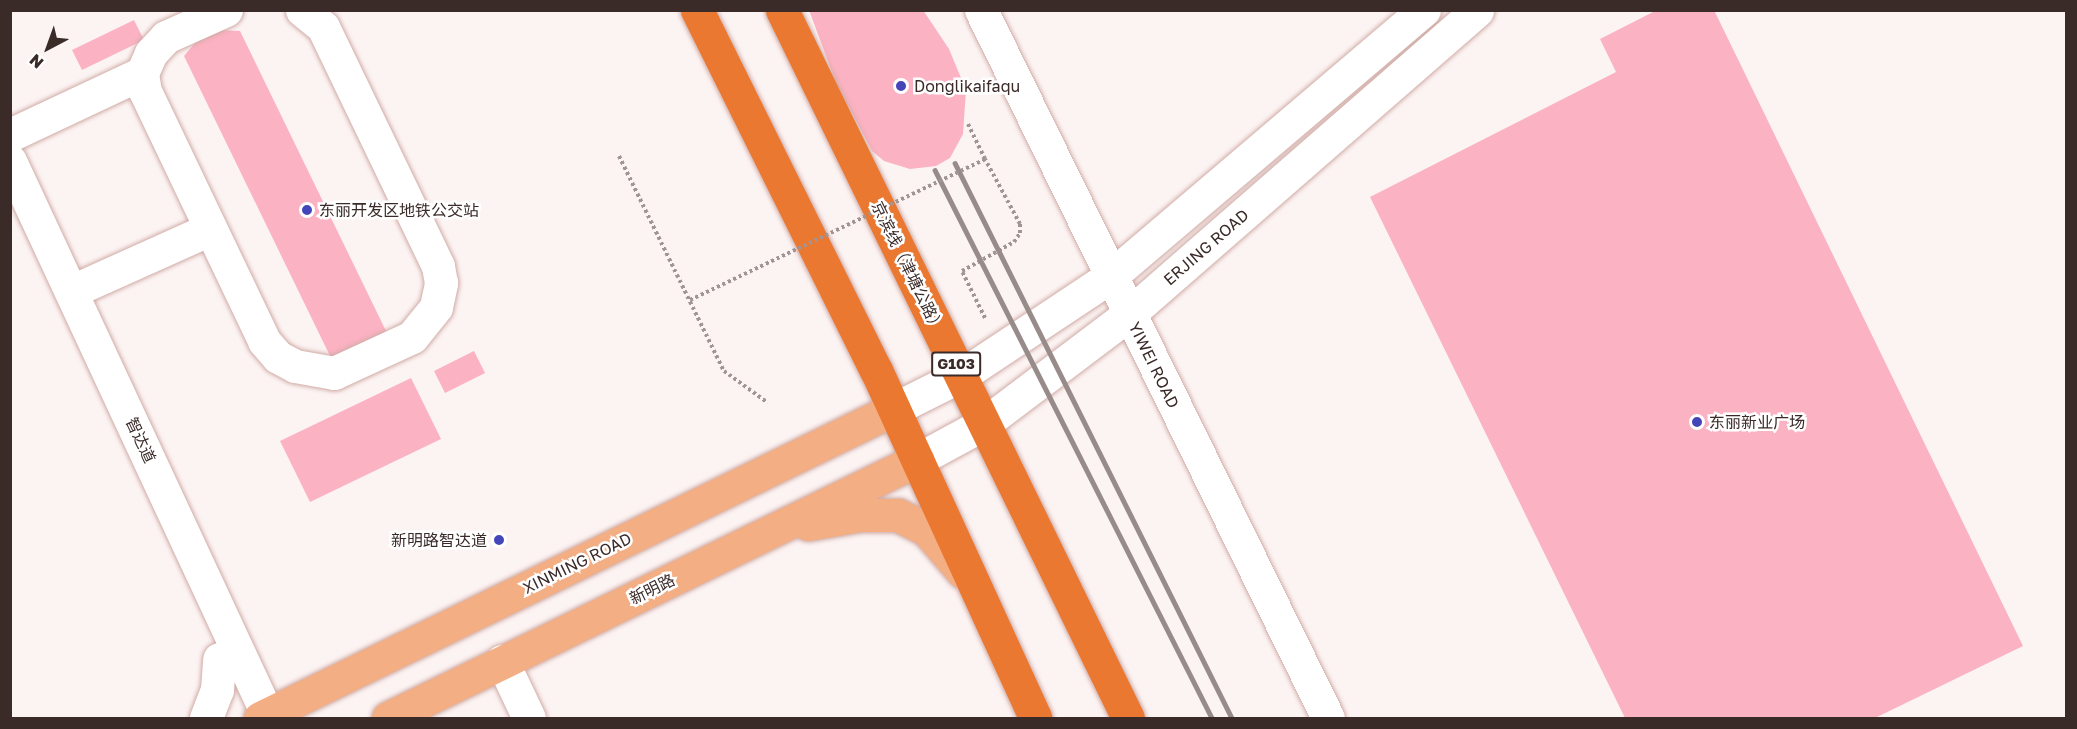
<!DOCTYPE html>
<html>
<head>
<meta charset="utf-8">
<style>
	body { margin:0 }
	#map { position:relative; width:2077px; height:729px; overflow:hidden; background:#fcf4f3; font-family:"Golos Text","Noto Sans SC",sans-serif }
	div>[style] { position:absolute }
	[style*='--x'] { left:calc(var(--x)*1px); top:calc(var(--y)*1px); width:calc(var(--w)*1px); rotate:calc(var(--a)*1deg) }
	.building>* { inset:0; background:#fbb2c2 }
	.path>* { height:4px; margin-top:-2px; transform-origin:0; background:repeating-linear-gradient(90deg,#a09594 0 3px,transparent 0 6px) }
	.roads { filter:drop-shadow(0 0 2px #d0aba6) drop-shadow(0 0 2px #d0aba6) }
	.minor>* { height:33px; margin:-16.5px; padding:0 16.5px; transform-origin:16.5px; border-radius:16.5px; background:#fff }
	.major>* { height:33px; margin:-16.5px; padding:0 16.5px; transform-origin:16.5px; border-radius:16.5px; background:#f3ae83 }
	.highway>* { height:33px; margin:-16.5px; padding:0 16.5px; transform-origin:16.5px; border-radius:16.5px; background:#eb7830 }
	.rail>* { height:4.5px; margin:-2.25px; padding:0 2.25px; transform-origin:2.25px; border-radius:2.25px; background:#978c8a }
	.path-bridge>* { height:4px; margin-top:-2px; transform-origin:0; background:repeating-linear-gradient(90deg,#a09594 0 3px,transparent 0 6px) }
	.dots>* { width:16px; height:16px; translate:-50% -50%; box-sizing:border-box; border:3px solid #fff; border-radius:50% }
	span { translate:-50% -50%; white-space:nowrap; text-align:center; line-height:1.15; -webkit-text-stroke:5px #fff; paint-order:stroke }
	.shield-label span { padding:2px 4px; background:#fff; border:2px solid; border-radius:4px; -webkit-text-stroke-width:0 }
	.shield-label { font-size:15px; color:#3a2b29; font-weight:700 }
	.poi-label { font-size:16px; color:#3a2b29 }
	.left { translate:0 -50%; text-align:left }
	.right { translate:-100% -50%; text-align:right }
	.street-label { font-size:16px; color:#3a2b29 }
	.frame { position:absolute; inset:0; border:12px solid #3a2b29; pointer-events:none }
	.north { position:absolute; left:18px; top:18px; width:60px; height:60px; -webkit-text-stroke:4px #fff; paint-order:stroke; rotate:221deg; font-size:16px; font-weight:700; line-height:24px; text-align:center; color:#3a2b29 }
	.north::after { content:''; display:block; margin:auto; width:21px; height:27px; background:#3a2b29; clip-path:polygon(50% 0,100% 100%,50% 72%,0 100%) }
</style>
</head>
<body>
<div id="map">
	<div class="building">
		<i style="clip-path:polygon(809px 10px,923px 10px,949px 49px,966px 90px,963px 134px,950px 158px,936px 166px,910px 169px,884px 161px,872px 151px,836px 83px)"></i>
		<i style="clip-path:polygon(1657px 10px,1714px 10px,2023px 646px,1875px 718px,1625px 718px,1370px 197px,1616px 72px,1600px 39px)"></i>
		<i style="clip-path:polygon(134px 20px,144px 40px,82px 70px,72px 50px)"></i>
		<i style="clip-path:polygon(218px 30px,240px 31px,387px 333px,332px 360px,184px 56px,199px 38px)"></i>
		<i style="clip-path:polygon(474px 351px,485px 373px,445px 393px,434px 371px)"></i>
		<i style="clip-path:polygon(411px 378px,441px 439px,310px 502px,280px 441px)"></i>
	</div>
	<div class="path">
		<i style="--x:619;--y:156;--w:239;--a:64"></i>
		<i style="--x:724;--y:371;--w:54;--a:36"></i>
		<i style="--x:985;--y:318;--w:52;--a:-116.1"></i>
		<i style="--x:962;--y:271;--w:60;--a:-29.1"></i>
		<i style="--x:1014;--y:242;--w:11;--a:-56"></i>
		<i style="--x:1020;--y:233;--w:9;--a:-90"></i>
		<i style="--x:1020;--y:224;--w:74;--a:-118.3"></i>
	</div>
	<div class="roads">
		<div class="minor">
			<i style="--x:226;--y:10;--w:66;--a:155.8"></i>
			<i style="--x:166;--y:37;--w:22;--a:133"></i>
			<i style="--x:151;--y:53;--w:22;--a:114"></i>
			<i style="--x:142;--y:73;--w:18;--a:81"></i>
			<i style="--x:145;--y:91;--w:277;--a:64.5"></i>
			<i style="--x:264;--y:341;--w:21;--a:49"></i>
			<i style="--x:278;--y:357;--w:19;--a:28"></i>
			<i style="--x:295;--y:366;--w:40;--a:10"></i>
			<i style="--x:334;--y:373;--w:86;--a:-24.8"></i>
			<i style="--x:412;--y:337;--w:38;--a:-51"></i>
			<i style="--x:436;--y:307;--w:25;--a:-78"></i>
			<i style="--x:441;--y:283;--w:17;--a:-100"></i>
			<i style="--x:438;--y:266;--w:265;--a:-115.7"></i>
			<i style="--x:323;--y:27;--w:27;--a:-141"></i>
			<i style="--x:981;--y:10;--w:788;--a:63.89"></i>
			<i style="--x:10;--y:135;--w:146;--a:-25.2"></i>
			<i style="--x:10;--y:161;--w:614;--a:65.06"></i>
			<i style="--x:72;--y:291;--w:151;--a:-24.2"></i>
			<i style="--x:894;--y:409;--w:76;--a:-26.6"></i>
			<i style="--x:962;--y:375;--w:179;--a:-33.6"></i>
			<i style="--x:1111;--y:276;--w:411;--a:-40.4"></i>
			<i style="--x:917;--y:460;--w:77;--a:-28.6"></i>
			<i style="--x:985;--y:423;--w:181;--a:-37.1"></i>
			<i style="--x:1129;--y:314;--w:462;--a:-41.1"></i>
			<i style="--x:502;--y:661;--w:63;--a:64.7"></i>
			<i style="--x:206;--y:718;--w:30;--a:-69"></i>
			<i style="--x:217;--y:690;--w:31;--a:-86"></i>
		</div>
		<div class="major">
			<i style="--x:808;--y:524;--w:53;--a:-9.8"></i>
			<i style="--x:860;--y:515;--w:38;--a:0"></i>
			<i style="--x:898;--y:515;--w:33;--a:27"></i>
			<i style="--x:927;--y:530;--w:55;--a:49.4"></i>
			<i style="--x:260;--y:718;--w:705;--a:-25.98"></i>
			<i style="--x:388;--y:718;--w:589;--a:-26"></i>
		</div>
		<div class="highway">
			<i style="--x:697;--y:10;--w:402;--a:63.6"></i>
			<i style="--x:876;--y:370;--w:383;--a:65.4"></i>
			<i style="--x:782;--y:10;--w:788;--a:63.96"></i>
		</div>
	</div>
	<div class="rail">
		<i style="--x:955;--y:163;--w:620;--a:63.48"></i>
		<i style="--x:935;--y:170;--w:614;--a:63.18"></i>
	</div>
	<div class="path-bridge">
		<i style="--x:690;--y:300;--w:327;--a:-25.5"></i>
		<i style="--x:985;--y:159;--w:39;--a:-116"></i>
	</div>
	<div class="dots">
		<i style="left:901px;top:86px;background:#4545ba"></i>
		<i style="left:307px;top:210px;background:#4545ba"></i>
		<i style="left:1697px;top:422px;background:#4545ba"></i>
		<i style="left:499px;top:540px;background:#4545ba"></i>
	</div>
	<div class="shield-label">
		<span style="left:956px;top:364px">G103</span>
	</div>
	<div class="poi-label">
		<span class="left" style="left:914px;top:86px">Donglikaifaqu</span>
		<span class="left" style="left:319px;top:210px">东丽开发区地铁公交站</span>
		<span class="left" style="left:1709px;top:422px">东丽新业广场</span>
		<span class="right" style="left:487px;top:540px">新明路智达道</span>
	</div>
	<div class="street-label">
		<span style="left:1206px;top:247px;rotate:-41deg">ERJING ROAD</span>
		<span style="left:908px;top:267px;rotate:64deg">京滨线（津塘公路）</span>
		<span style="left:1154px;top:365px;rotate:64deg">YIWEI ROAD</span>
		<span style="left:141px;top:440px;rotate:65deg">智达道</span>
		<span style="left:577px;top:563px;rotate:-26deg">XINMING ROAD</span>
		<span style="left:652px;top:589px;rotate:-26deg">新明路</span>
	</div>
	<div class="frame"></div>
	<div class="north">N</div>
</div>
</body>
</html>
